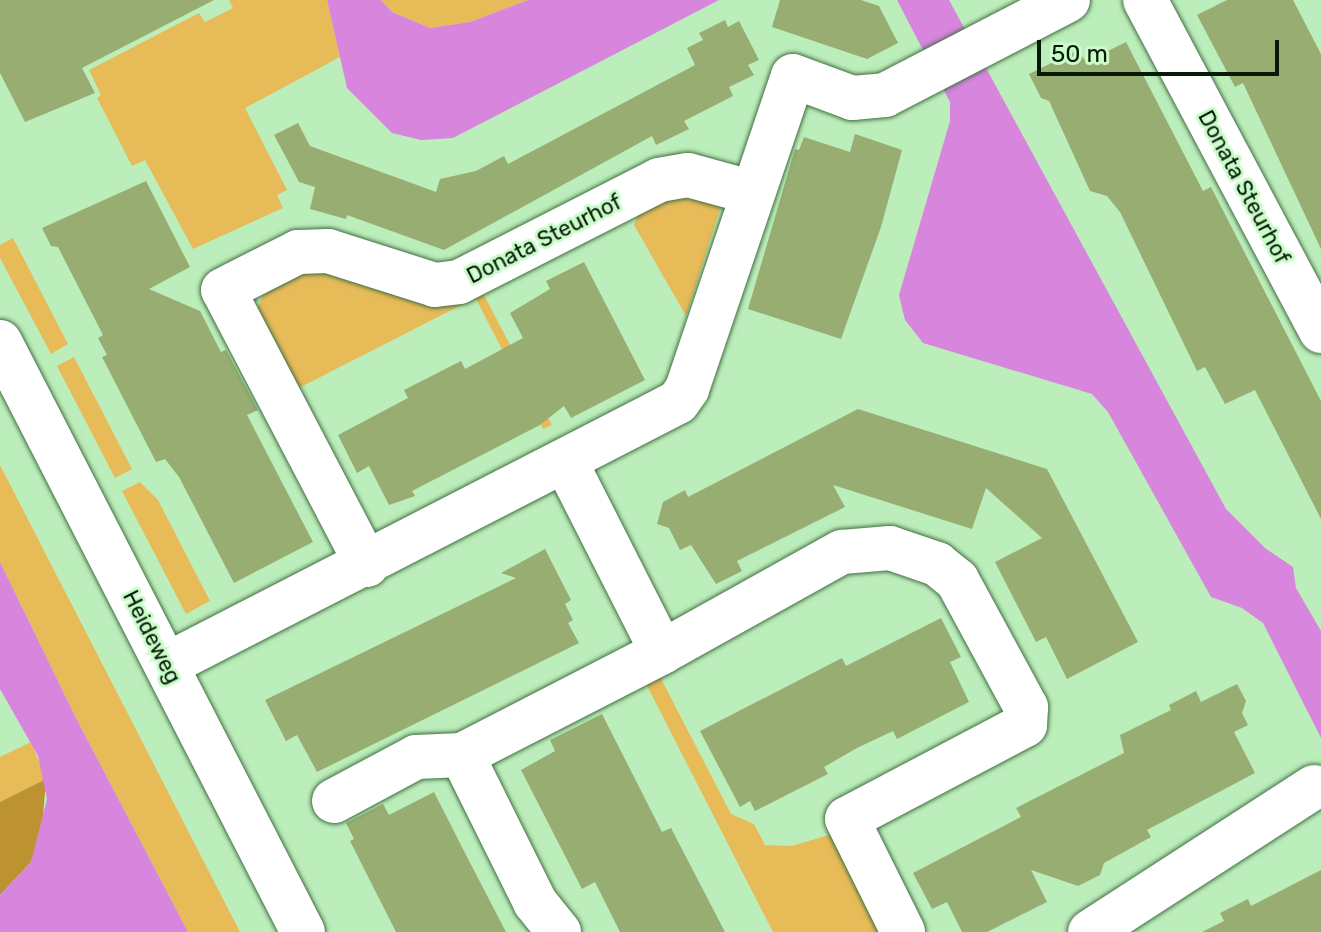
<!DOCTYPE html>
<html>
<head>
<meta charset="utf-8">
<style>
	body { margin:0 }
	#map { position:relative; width:1321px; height:932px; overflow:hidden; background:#bceebb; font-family:Rubik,sans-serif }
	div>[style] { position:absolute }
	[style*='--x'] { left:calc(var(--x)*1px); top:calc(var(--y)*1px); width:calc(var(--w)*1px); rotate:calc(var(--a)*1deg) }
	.green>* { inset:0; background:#e8bb59 }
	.forest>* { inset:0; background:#bd9332 }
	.water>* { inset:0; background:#d885de }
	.building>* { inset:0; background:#98ad71 }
	.roads { filter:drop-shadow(0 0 2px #426f42) drop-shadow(0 0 2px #426f42) }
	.minor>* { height:44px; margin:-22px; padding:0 22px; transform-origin:22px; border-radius:22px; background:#fff }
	span { translate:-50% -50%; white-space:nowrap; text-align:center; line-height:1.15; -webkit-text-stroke:6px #c9fcc8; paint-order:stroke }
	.street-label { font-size:22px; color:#071907 }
	.scale { position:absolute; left:1037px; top:40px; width:242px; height:36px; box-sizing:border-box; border:4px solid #071907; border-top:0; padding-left:10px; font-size:24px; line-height:28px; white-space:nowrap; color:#071907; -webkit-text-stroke:6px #c9fcc8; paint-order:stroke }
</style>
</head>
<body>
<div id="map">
	<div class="green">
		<i style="clip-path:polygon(229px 0,327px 0,340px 57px,245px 108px,287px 190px,277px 195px,283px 208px,193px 249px,145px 160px,132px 166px,97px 98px,101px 95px,89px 70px,199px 13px,205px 22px,233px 8px)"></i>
		<i style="clip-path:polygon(381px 0,528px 0,470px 22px,430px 28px,392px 12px)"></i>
		<i style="clip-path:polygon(672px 195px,718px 202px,720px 209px,686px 316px,634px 225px,639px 213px)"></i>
		<i style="clip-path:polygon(13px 238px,68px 344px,51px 354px,0 258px,0 245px)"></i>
		<i style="clip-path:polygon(317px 263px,473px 299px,295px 390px,256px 312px,263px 295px)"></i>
		<i style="clip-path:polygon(483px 293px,552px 425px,543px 429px,475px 297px)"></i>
		<i style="clip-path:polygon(74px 357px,132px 469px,115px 478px,57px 366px)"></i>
		<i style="clip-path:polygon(0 465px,240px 932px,188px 932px,76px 718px,0 562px)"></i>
		<i style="clip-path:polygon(140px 482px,158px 500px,210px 601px,186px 614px,122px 491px)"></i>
		<i style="clip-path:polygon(656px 669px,731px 814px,754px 824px,765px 845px,792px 846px,832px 834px,880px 932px,773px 932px,642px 676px)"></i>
		<i style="clip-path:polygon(31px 742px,46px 779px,0 802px,0 757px)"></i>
	</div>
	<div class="forest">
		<i style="clip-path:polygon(46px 779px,42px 829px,31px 862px,0 895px,0 802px)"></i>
	</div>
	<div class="water">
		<i style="clip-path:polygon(327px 0,381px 0,392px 12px,430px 28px,470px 22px,528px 0,719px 0,453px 138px,421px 140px,392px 133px,347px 88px)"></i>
		<i style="clip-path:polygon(897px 0,949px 0,1226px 509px,1265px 548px,1293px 567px,1296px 588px,1321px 631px,1321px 738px,1263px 623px,1242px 608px,1211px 597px,1108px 412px,1092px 394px,923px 343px,905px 320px,899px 295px,950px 121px,950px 102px)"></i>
		<i style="clip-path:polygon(0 562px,76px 718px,188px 932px,0 932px,0 895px,31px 862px,47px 799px,38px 756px,0 689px)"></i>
	</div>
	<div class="building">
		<i style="clip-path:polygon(0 0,214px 0,82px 68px,95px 93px,25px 122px,0 73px)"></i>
		<i style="clip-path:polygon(780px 0,861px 0,879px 6px,898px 43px,867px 59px,772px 27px)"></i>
		<i style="clip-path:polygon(1227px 0,1293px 0,1321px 54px,1321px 249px,1243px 83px,1235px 87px,1197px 15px)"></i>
		<i style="clip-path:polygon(725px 20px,728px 27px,739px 21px,759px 60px,748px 65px,754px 75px,729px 87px,733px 96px,684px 121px,689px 129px,656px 145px,652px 136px,444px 250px,347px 215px,346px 219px,310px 209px,315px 187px,299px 182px,274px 135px,298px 123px,310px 146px,436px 192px,440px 179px,476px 171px,504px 156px,508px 164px,695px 65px,687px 48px,703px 40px,699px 33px)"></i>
		<i style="clip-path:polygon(1126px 42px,1203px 191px,1211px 187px,1321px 401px,1321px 519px,1255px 390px,1225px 404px,1205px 367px,1197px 371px,1120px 212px,1107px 196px,1090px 191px,1049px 101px,1041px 98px,1029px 74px,1078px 50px,1086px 62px)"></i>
		<i style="clip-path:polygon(855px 134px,902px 150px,881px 227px,841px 339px,748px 309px,795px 149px,799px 150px,804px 137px,850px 152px)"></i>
		<i style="clip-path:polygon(146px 181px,190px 267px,149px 289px,200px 311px,221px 352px,226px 350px,258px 410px,247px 415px,313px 542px,234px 583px,179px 477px,165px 459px,156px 462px,102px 357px,107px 355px,98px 338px,103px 335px,58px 247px,51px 246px,42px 228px)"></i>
		<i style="clip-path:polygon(584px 262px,645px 380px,571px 418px,564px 406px,540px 425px,412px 491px,415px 496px,389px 505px,369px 466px,357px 473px,338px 435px,408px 398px,404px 390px,461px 361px,465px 369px,523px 338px,510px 313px,550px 289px,546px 281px)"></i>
		<i style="clip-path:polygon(858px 409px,1047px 469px,1138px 642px,1067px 679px,1046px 637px,1036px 642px,995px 562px,1042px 538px,986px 488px,972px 529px,833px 485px,845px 507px,737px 561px,742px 571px,716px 584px,691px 545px,680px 550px,669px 528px,657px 524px,663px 502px,685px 490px,688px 497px)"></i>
		<i style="clip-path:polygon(545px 549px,571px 600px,565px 604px,573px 620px,568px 623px,579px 643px,317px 772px,297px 735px,286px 741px,265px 700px,516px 578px,501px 573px)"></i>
		<i style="clip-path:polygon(941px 618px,961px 657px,950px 662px,969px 702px,897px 739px,893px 731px,857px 748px,824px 767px,828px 774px,755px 811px,750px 801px,740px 807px,700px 731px,842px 658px,846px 666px)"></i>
		<i style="clip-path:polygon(1237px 684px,1246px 701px,1242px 713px,1248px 725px,1234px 732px,1255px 773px,1147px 830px,1151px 837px,1104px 863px,1100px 875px,1078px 886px,1031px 870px,1047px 902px,987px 932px,962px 932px,947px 902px,932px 909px,913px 873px,1021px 817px,1016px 808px,1124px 753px,1120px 735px,1171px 710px,1169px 705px,1196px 691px,1201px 702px)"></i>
		<i style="clip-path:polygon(602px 714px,662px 832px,671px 828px,725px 932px,620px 932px,595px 882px,582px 889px,521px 770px,555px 751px,550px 740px)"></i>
		<i style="clip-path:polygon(434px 792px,465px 853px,506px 932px,396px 932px,350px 841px,354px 839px,346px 823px,383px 804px,389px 815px)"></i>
		<i style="clip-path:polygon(1321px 870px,1321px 932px,1202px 932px,1224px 921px,1220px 913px,1248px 899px,1251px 906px)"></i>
	</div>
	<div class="roads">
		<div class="minor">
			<i style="--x:1145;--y:0;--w:375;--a:62"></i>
			<i style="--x:0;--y:342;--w:663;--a:62.82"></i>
			<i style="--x:367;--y:565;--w:310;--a:-117.6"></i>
			<i style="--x:223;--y:290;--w:84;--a:-26.9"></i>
			<i style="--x:298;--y:252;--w:30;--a:-2"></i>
			<i style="--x:328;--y:251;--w:112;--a:17.6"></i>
			<i style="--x:435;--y:285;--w:24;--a:-7"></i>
			<i style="--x:459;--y:282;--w:225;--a:-27"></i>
			<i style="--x:659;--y:180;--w:29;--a:-10"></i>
			<i style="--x:688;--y:175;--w:64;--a:15.3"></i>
			<i style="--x:662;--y:652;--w:206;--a:-29.1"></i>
			<i style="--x:842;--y:552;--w:48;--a:-4.8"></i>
			<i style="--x:890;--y:548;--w:50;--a:18.8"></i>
			<i style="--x:937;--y:564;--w:26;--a:39"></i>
			<i style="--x:957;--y:580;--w:145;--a:61.5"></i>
			<i style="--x:1026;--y:707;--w:18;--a:93"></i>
			<i style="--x:1025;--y:725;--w:201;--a:152.2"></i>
			<i style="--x:847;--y:819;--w:126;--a:63.6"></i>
			<i style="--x:168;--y:664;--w:573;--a:-27.19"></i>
			<i style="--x:678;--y:402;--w:16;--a:-55"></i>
			<i style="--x:687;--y:389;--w:330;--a:-71.3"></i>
			<i style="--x:793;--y:76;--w:63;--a:20.4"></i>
			<i style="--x:852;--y:98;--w:33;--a:-5"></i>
			<i style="--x:885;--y:95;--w:206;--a:-27.4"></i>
			<i style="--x:334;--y:801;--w:93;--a:-28.2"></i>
			<i style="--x:416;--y:757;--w:46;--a:-2.5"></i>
			<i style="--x:559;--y:932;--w:38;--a:-129"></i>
			<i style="--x:535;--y:902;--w:164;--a:-116.4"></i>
			<i style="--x:462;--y:755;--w:225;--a:-27.2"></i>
			<i style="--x:662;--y:652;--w:212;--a:-116.9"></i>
			<i style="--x:1090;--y:932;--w:267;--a:-32.9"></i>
		</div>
	</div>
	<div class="street-label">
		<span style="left:1244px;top:187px;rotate:62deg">Donata Steurhof</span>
		<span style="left:544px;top:239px;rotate:-27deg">Donata Steurhof</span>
		<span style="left:152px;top:637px;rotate:63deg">Heideweg</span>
	</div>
	<div class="scale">50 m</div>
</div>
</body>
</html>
